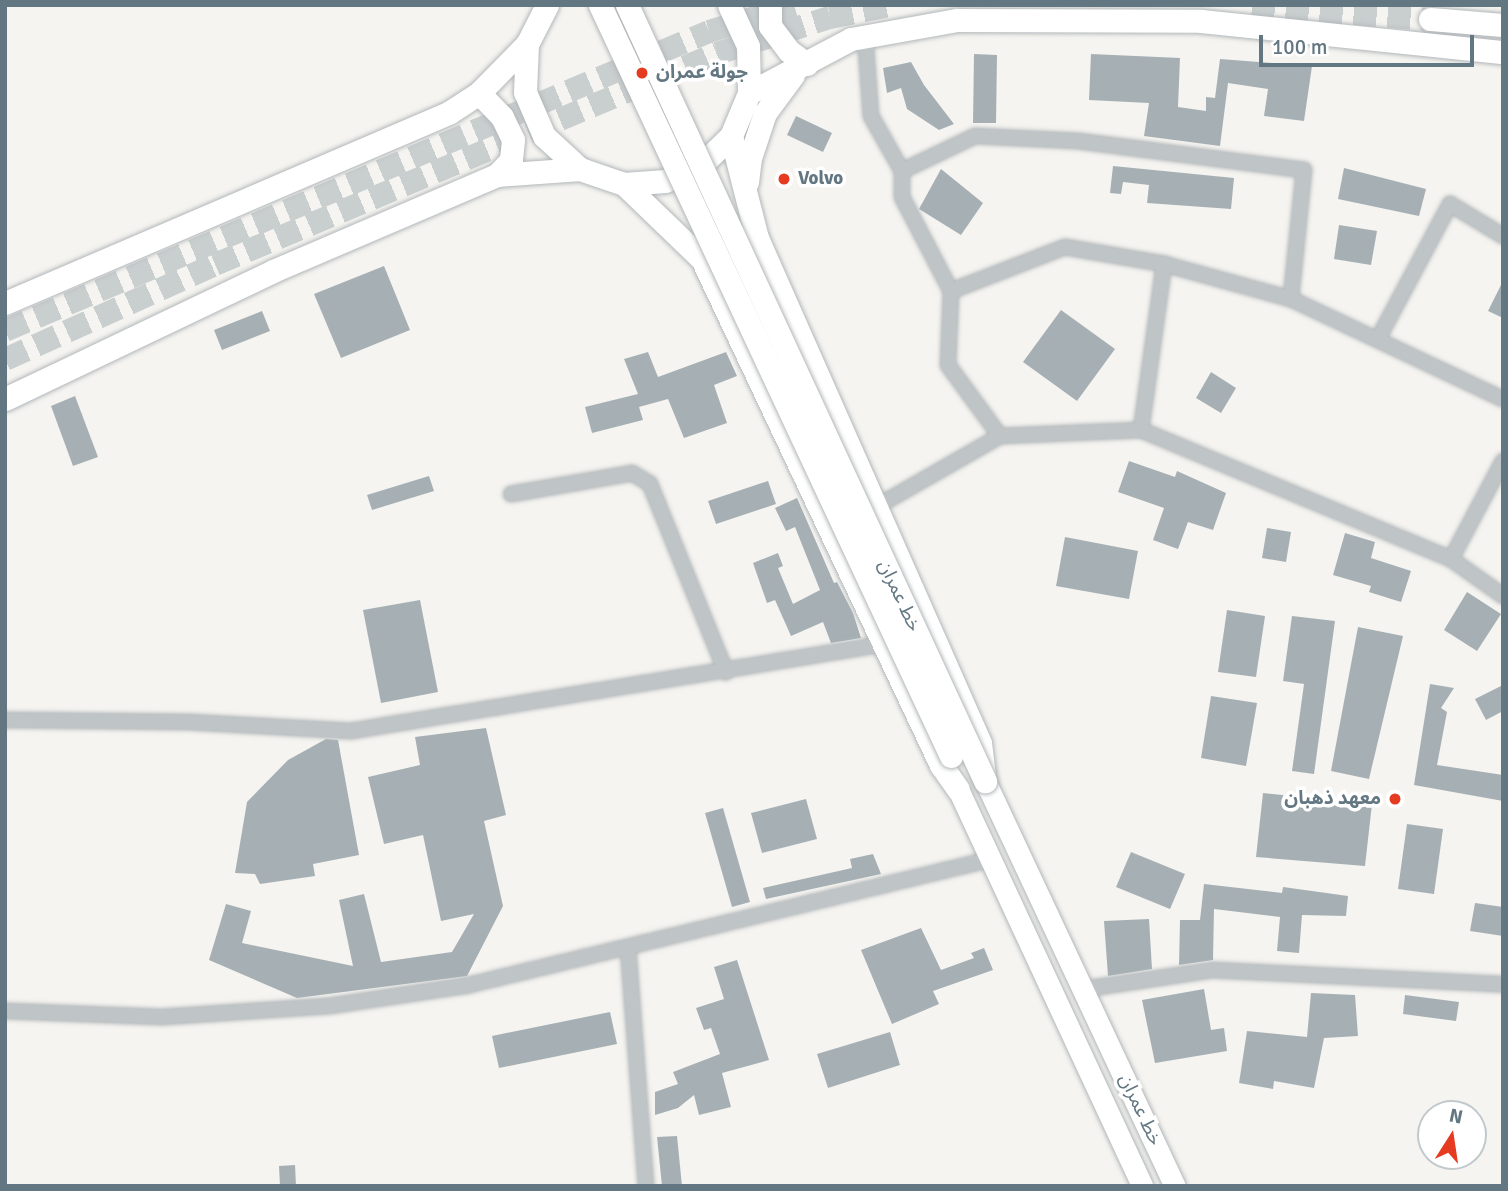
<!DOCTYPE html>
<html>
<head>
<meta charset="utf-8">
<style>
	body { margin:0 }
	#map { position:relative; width:1508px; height:1191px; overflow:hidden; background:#f5f4f0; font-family:Signika,"Noto Sans Arabic",sans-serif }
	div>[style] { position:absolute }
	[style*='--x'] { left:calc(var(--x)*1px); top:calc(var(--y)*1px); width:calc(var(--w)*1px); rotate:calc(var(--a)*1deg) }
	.building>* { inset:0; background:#a6b0b4 }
	.trunk-tunnel>* { height:23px; margin-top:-11.5px; transform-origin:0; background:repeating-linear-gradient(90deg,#c9cecf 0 23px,transparent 0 34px) }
	.roads { filter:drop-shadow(0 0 2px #b2b7ba) drop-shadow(0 0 2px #b2b7ba) }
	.minor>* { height:14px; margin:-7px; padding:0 7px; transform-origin:7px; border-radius:7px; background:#bfc4c6 }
	.primary>* { height:21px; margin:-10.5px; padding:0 10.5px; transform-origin:10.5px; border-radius:10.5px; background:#fff }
	.trunk>* { height:23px; margin:-11.5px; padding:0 11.5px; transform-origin:11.5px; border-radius:11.5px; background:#fff }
	.bridges { filter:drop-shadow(0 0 2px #b2b6b9) drop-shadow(0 0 2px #b2b6b9) }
	.trunk-bridge>* { height:23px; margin:-11.5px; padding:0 11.5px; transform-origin:11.5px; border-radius:11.5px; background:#fff }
	.dots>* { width:19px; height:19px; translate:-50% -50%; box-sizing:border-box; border:4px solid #fff; border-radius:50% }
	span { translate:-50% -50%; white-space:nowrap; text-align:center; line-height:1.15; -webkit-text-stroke:7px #fff; paint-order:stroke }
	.poi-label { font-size:19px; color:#637782; font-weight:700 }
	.left { translate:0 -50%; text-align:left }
	.right { translate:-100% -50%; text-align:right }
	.street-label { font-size:19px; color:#637782 }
	.frame { position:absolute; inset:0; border:7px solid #637782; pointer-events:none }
	.north { position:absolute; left:1417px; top:1100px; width:70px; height:70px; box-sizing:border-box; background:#fff; border:2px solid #c1c9cd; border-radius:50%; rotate:12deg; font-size:19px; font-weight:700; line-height:28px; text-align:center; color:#637782 }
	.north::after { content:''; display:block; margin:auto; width:24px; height:32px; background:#e53b20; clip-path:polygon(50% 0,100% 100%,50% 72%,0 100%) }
	.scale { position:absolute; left:1259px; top:35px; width:215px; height:32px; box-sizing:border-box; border:4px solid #637782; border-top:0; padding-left:9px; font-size:21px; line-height:24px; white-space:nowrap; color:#637782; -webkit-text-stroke:5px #fff; paint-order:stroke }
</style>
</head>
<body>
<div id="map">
	<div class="building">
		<i style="clip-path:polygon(974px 54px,997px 55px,996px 123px,973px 123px)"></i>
		<i style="clip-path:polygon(1091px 54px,1180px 58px,1178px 107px,1206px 111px,1206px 97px,1215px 98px,1220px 59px,1312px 66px,1304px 121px,1264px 116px,1268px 89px,1228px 83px,1220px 146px,1144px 136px,1149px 103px,1089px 100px)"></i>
		<i style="clip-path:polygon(911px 62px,924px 85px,954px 124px,939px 130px,907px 109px,901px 88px,887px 93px,883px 68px)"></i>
		<i style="clip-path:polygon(796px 116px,832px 133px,823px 152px,787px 135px)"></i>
		<i style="clip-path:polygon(1113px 166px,1234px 178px,1231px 209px,1147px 203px,1149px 185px,1123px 182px,1121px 194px,1110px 193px)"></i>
		<i style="clip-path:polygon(1344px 168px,1426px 189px,1419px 216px,1338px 199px)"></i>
		<i style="clip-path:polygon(941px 169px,983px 203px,961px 235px,919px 209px)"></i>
		<i style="clip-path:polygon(1339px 225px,1377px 231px,1371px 265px,1334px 259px)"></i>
		<i style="clip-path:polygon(384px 266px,410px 330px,341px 358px,314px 294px)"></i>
		<i style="clip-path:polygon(1503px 281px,1503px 318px,1488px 311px)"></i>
		<i style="clip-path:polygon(1061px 310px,1115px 349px,1077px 401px,1023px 362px)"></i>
		<i style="clip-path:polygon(262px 311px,270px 331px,222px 350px,214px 330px)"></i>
		<i style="clip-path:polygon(648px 352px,658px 377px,726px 352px,737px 376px,714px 385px,727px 423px,684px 438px,668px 399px,639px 407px,643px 420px,592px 433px,585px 407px,638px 394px,624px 359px)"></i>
		<i style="clip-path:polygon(1211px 372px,1236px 388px,1221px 413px,1196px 398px)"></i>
		<i style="clip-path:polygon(75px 396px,98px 457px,73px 466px,51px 406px)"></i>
		<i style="clip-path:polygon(1129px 461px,1175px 477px,1177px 471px,1226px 493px,1213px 530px,1188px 522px,1178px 549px,1153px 540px,1164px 508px,1118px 492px)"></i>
		<i style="clip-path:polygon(429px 476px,434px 491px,372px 510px,367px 495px)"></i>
		<i style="clip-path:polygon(768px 481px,776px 504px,716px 524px,708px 501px)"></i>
		<i style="clip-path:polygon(797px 498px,834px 583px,837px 582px,853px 613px,861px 638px,831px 643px,823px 622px,791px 636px,775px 600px,767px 603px,753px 563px,778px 553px,783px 566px,778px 568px,793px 604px,820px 590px,795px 527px,786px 531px,775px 508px)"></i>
		<i style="clip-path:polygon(1267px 528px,1291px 532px,1286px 562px,1262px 558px)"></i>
		<i style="clip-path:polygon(1345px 533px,1375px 542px,1371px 558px,1411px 571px,1401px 602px,1369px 592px,1371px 586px,1333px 575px)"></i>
		<i style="clip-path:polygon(1065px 537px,1138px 551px,1129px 599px,1056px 586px)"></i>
		<i style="clip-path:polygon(1467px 592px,1501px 614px,1477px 651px,1444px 630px)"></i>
		<i style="clip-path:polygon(420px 600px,438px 692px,381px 703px,363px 610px)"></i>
		<i style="clip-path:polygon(1227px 610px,1265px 616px,1256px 677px,1218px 672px)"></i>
		<i style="clip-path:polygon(1292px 616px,1335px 621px,1314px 774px,1292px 771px,1304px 684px,1283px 681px)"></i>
		<i style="clip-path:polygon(1358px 627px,1403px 636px,1369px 779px,1331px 771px)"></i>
		<i style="clip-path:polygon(1430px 684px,1454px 688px,1441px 708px,1447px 712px,1437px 765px,1503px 775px,1503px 801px,1414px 785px)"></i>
		<i style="clip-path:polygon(1503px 685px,1503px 711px,1486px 720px,1475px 699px)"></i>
		<i style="clip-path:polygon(1211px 696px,1257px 703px,1246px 766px,1201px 758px)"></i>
		<i style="clip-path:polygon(486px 728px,506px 815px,484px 821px,503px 906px,467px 976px,297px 998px,209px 960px,226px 904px,251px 911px,242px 943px,353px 966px,339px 900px,364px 894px,381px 962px,452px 952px,474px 914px,441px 921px,423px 835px,384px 844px,368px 777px,420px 765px,415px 737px)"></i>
		<i style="clip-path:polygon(326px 739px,338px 740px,359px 855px,313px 864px,315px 876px,260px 884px,255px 874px,235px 873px,247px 802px,288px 760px)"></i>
		<i style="clip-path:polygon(1263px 793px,1372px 804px,1365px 866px,1256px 857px)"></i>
		<i style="clip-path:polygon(806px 799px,817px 839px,762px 853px,751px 813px)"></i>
		<i style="clip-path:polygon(723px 808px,750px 902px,732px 907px,705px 813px)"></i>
		<i style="clip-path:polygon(1407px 824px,1443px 829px,1434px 894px,1398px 889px)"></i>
		<i style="clip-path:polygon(1131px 852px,1185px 874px,1170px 909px,1116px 887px)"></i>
		<i style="clip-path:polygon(873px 854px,881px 874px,766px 899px,763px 888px,852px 868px,850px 859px)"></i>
		<i style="clip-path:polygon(1204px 884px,1282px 893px,1283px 887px,1348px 896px,1346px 916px,1302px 915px,1299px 953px,1277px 951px,1280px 917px,1214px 909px,1213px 960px,1179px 965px,1180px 920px,1200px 920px)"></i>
		<i style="clip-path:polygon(1475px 903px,1503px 907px,1503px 936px,1470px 931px)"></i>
		<i style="clip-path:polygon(1149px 919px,1152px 969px,1108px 976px,1104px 921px)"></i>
		<i style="clip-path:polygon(921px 928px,941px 970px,974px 958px,971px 953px,984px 948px,993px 970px,933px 991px,939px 1004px,892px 1024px,861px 950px)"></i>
		<i style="clip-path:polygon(737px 960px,769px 1060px,722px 1073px,731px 1107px,699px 1115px,694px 1095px,678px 1108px,655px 1115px,655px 1092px,678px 1084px,673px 1072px,720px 1054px,711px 1028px,704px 1030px,696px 1008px,724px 999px,714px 967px)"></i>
		<i style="clip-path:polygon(1204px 989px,1211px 1030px,1224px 1028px,1227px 1051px,1155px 1063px,1142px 1000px)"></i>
		<i style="clip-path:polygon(1311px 993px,1355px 995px,1358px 1036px,1324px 1038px,1314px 1088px,1274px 1081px,1273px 1089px,1239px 1083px,1247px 1031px,1307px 1037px)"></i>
		<i style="clip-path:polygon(1405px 995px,1459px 1002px,1456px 1021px,1403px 1014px)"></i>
		<i style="clip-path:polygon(610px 1012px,617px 1044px,499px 1068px,492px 1036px)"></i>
		<i style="clip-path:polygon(890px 1032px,900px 1065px,828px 1088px,817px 1054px)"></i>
		<i style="clip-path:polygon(677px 1136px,682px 1186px,662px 1186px,657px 1137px)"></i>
		<i style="clip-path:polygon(295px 1165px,296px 1186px,280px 1186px,279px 1166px)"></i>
	</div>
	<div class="trunk-tunnel">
		<i style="--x:1252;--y:5;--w:179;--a:4.5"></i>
		<i style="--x:5;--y:330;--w:765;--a:-23.01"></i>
		<i style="--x:709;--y:31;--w:89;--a:-17"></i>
		<i style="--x:5;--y:359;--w:230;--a:-24.3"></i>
		<i style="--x:215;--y:264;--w:545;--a:-22.8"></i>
		<i style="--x:717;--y:53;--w:119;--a:-17.7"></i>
		<i style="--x:830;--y:17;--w:61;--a:-11.3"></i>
	</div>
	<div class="roads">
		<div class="minor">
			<i style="--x:865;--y:35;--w:81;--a:85.8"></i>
			<i style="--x:871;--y:116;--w:63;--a:60.6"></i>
			<i style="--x:902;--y:171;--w:26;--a:90"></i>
			<i style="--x:902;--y:197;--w:106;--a:62.5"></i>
			<i style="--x:951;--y:291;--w:122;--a:-21.1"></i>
			<i style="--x:1065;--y:247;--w:100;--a:9.7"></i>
			<i style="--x:1164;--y:264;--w:132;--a:15.4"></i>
			<i style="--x:1291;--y:299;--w:234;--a:25.3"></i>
			<i style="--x:902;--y:171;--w:81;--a:-25.6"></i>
			<i style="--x:975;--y:136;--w:103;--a:2.8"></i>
			<i style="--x:1078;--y:141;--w:228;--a:7.3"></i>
			<i style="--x:1304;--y:170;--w:130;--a:95.8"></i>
			<i style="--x:951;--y:291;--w:74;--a:92.3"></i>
			<i style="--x:948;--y:365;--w:88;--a:53.8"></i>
			<i style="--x:1379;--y:337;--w:151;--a:-61.9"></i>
			<i style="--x:1450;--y:204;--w:62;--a:31.1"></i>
			<i style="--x:1141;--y:430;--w:168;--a:-82.1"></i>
			<i style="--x:511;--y:494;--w:123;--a:-9.8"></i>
			<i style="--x:632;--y:473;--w:21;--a:31"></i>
			<i style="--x:650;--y:484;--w:203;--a:68"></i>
			<i style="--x:876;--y:507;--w:143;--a:-29.8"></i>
			<i style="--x:1000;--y:436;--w:141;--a:-2.4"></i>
			<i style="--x:1141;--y:430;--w:336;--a:22.6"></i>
			<i style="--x:1451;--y:559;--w:64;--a:35.4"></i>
			<i style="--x:1451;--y:559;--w:111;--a:-62"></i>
			<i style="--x:5;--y:720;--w:184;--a:0.6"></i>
			<i style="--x:189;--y:722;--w:162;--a:3.2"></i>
			<i style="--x:351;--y:731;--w:540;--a:-9.27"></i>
			<i style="--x:628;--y:947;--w:240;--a:85.7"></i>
			<i style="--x:1085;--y:989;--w:128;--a:-8.5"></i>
			<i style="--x:1212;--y:970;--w:291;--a:2.8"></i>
			<i style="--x:5;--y:1011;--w:157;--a:2.2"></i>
			<i style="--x:162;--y:1017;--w:167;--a:-3.8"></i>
			<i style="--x:329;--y:1006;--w:142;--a:-8.5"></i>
			<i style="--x:469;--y:985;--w:538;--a:-13.55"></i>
		</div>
		<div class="primary">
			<i style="--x:985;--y:781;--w:447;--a:64.9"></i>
			<i style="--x:958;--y:789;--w:438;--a:65.1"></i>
		</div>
		<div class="trunk">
			<i style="--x:547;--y:5;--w:44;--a:117.1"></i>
			<i style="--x:527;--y:44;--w:48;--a:92.4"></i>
			<i style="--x:525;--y:92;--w:48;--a:66.6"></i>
			<i style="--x:544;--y:136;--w:49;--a:42.5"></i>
			<i style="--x:580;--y:169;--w:46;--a:18.8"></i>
			<i style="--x:624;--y:184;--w:41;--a:-4.2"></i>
			<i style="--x:665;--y:181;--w:41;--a:-24.7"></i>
			<i style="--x:702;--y:164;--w:40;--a:-44"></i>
			<i style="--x:731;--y:136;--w:47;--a:-67.3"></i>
			<i style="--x:749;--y:93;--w:47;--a:-91.2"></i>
			<i style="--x:748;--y:46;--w:45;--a:-114.9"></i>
			<i style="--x:770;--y:5;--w:21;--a:90"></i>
			<i style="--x:770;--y:26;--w:31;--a:53"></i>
			<i style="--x:789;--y:51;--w:22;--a:36"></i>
			<i style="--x:1430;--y:19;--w:73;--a:4.7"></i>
			<i style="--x:479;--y:93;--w:33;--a:46"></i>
			<i style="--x:502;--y:117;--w:25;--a:64"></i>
			<i style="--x:513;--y:140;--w:20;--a:96"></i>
			<i style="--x:511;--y:160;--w:21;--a:133"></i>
			<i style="--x:749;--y:93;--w:115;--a:-27.9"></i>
			<i style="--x:851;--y:39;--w:108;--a:-10.2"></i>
			<i style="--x:957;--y:20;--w:244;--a:0.2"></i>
			<i style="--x:1201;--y:21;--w:304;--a:5.9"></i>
			<i style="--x:731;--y:136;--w:105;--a:75.7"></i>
			<i style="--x:757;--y:238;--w:552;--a:66.17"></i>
			<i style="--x:980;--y:743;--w:31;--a:83"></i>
			<i style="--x:747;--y:182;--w:24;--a:-83"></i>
			<i style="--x:750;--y:158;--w:47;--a:-71.6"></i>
			<i style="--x:765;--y:113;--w:47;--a:-53.6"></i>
			<i style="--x:624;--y:184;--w:108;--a:43.9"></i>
			<i style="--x:702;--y:259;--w:560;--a:64.72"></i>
			<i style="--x:941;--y:765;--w:29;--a:55"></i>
			<i style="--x:5;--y:303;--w:484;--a:-23.2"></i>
			<i style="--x:450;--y:112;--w:35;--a:-33"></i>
			<i style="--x:479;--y:93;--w:69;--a:-45.6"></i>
			<i style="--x:5;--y:399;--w:297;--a:-25.5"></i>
			<i style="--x:273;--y:271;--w:244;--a:-23.2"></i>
			<i style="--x:497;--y:175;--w:83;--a:-4.1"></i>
		</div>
	</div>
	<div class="bridges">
		<div class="trunk-bridge">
			<i style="--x:600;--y:5;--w:829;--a:64.95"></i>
			<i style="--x:627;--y:5;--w:855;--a:65.23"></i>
		</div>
	</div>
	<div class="dots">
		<i style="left:642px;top:73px;background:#e53b20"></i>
		<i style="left:784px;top:179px;background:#e53b20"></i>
		<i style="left:1395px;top:799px;background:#e53b20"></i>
	</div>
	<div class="poi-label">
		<span class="left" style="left:656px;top:73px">جولة عمران</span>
		<span class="left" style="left:798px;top:179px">Volvo</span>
		<span class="right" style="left:1381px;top:799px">معهد ذهبان</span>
	</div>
	<div class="street-label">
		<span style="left:899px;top:596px;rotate:65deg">خط عمران</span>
		<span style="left:1140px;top:1110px;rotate:65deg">خط عمران</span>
	</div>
	<div class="frame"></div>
	<div class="north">N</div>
	<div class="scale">100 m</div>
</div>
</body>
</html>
